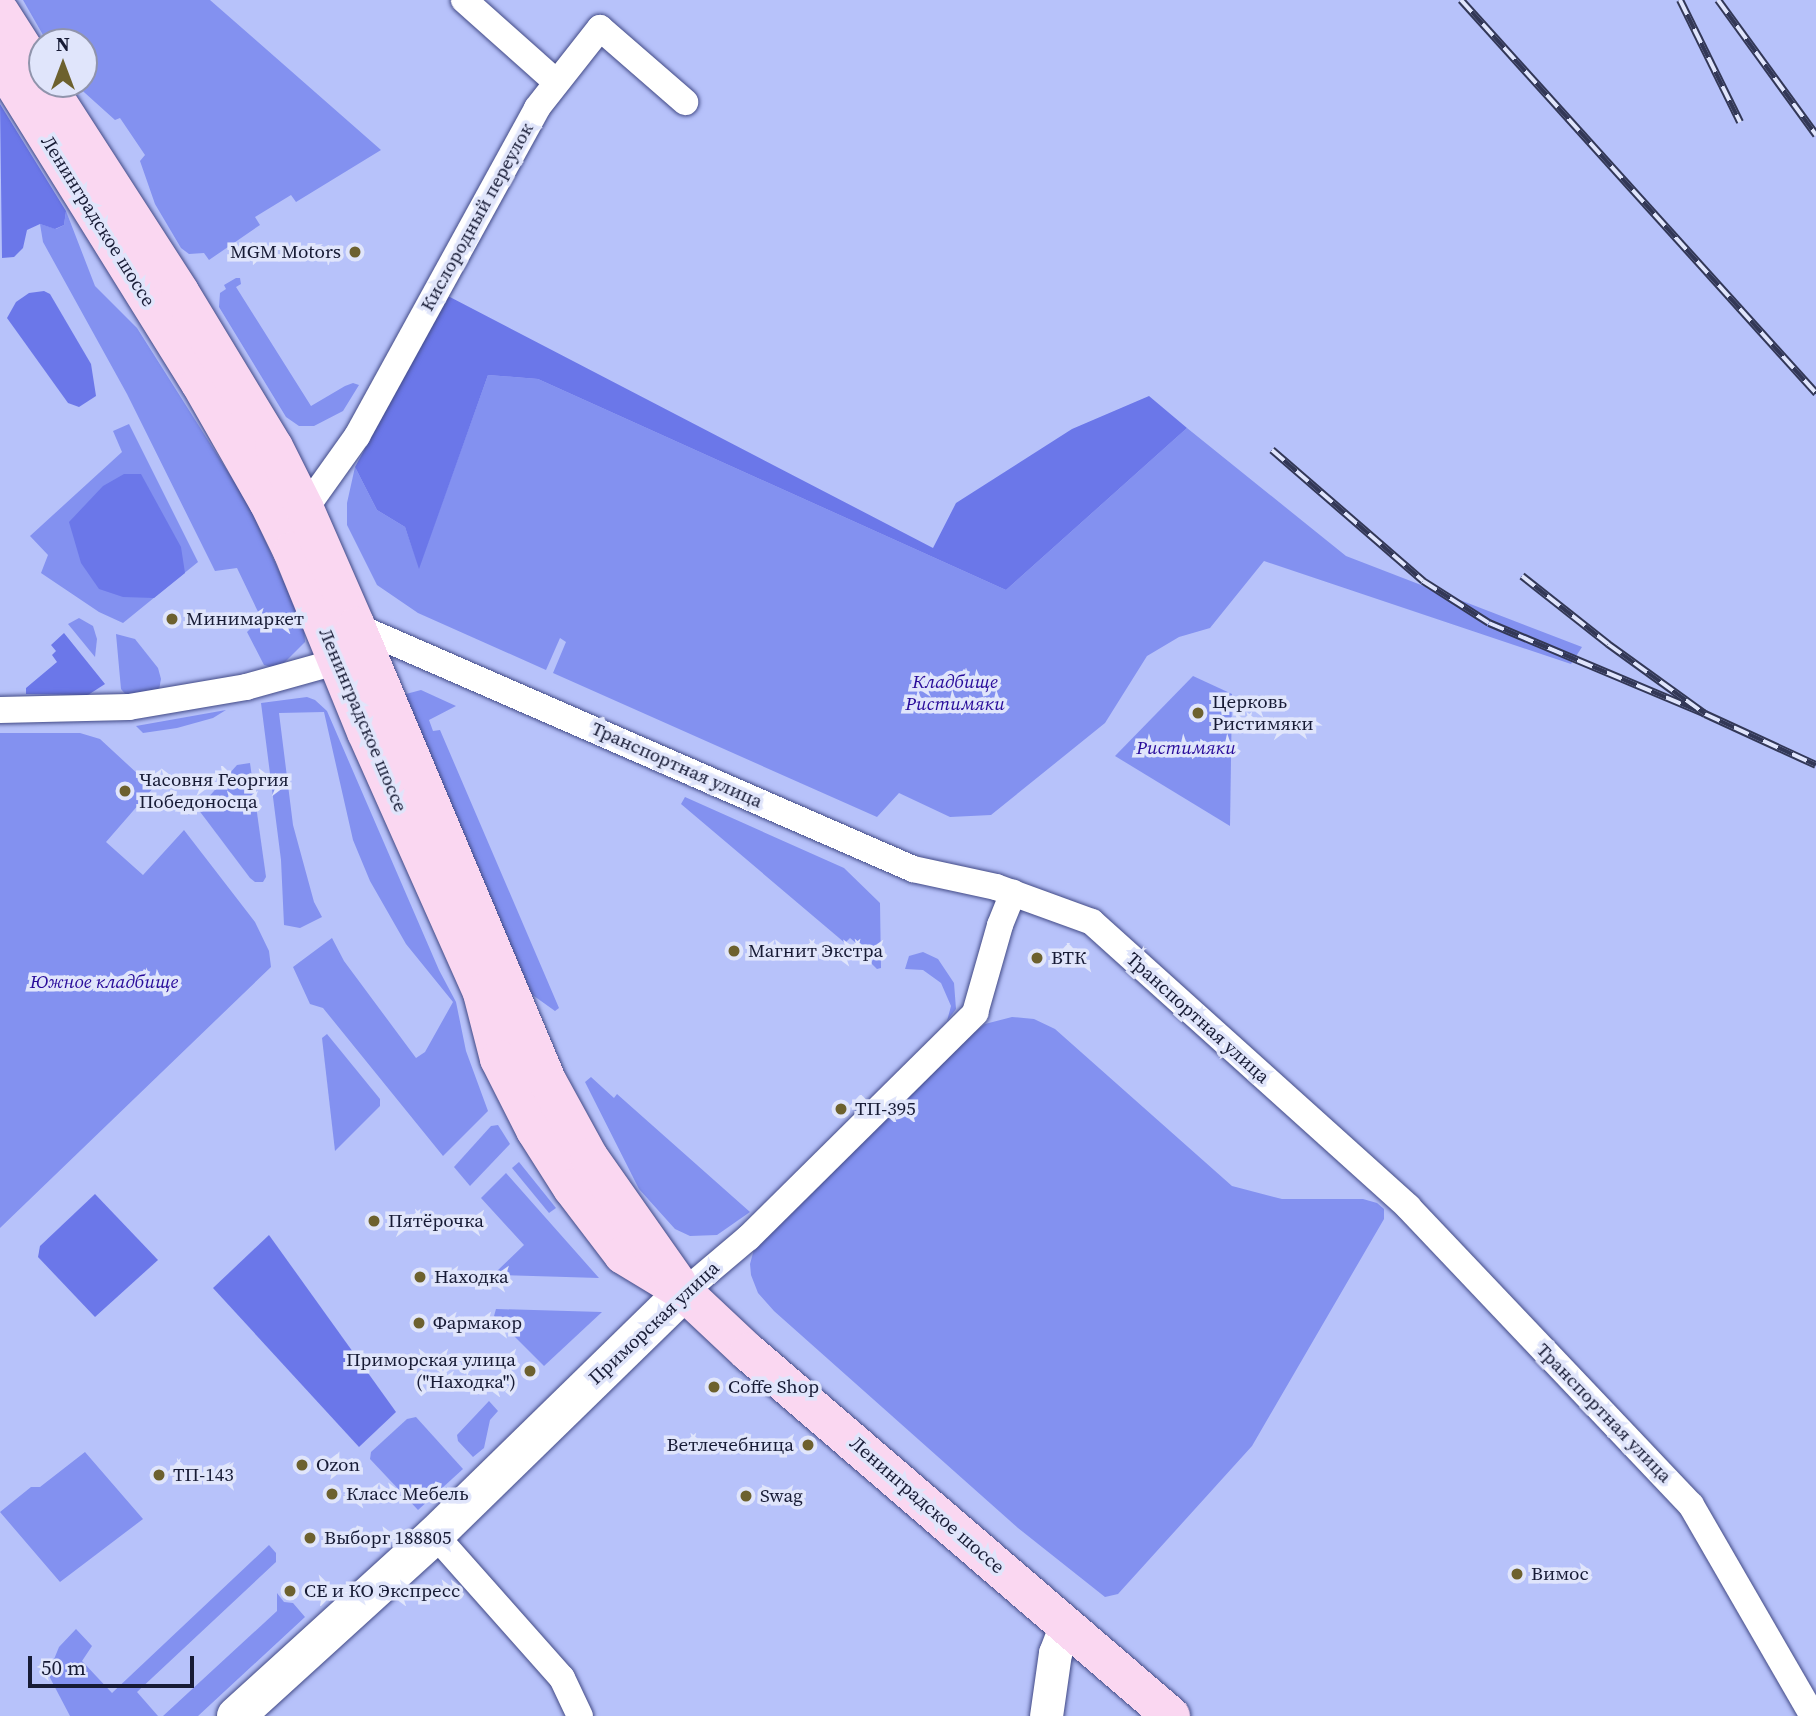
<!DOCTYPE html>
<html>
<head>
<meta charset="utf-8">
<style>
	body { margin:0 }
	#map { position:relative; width:1816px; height:1716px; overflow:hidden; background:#b7c2fa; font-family:"Source Serif 4",serif }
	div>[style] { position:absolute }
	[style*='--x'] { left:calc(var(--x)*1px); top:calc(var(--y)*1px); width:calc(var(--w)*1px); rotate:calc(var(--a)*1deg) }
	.green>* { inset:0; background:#8391f0 }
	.forest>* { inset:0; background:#6b77e9 }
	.roads { filter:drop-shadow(0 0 2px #424a86) drop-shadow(0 0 2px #424a86) }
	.minor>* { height:26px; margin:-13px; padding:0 13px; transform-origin:13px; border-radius:13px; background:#fff }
	.tertiary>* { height:33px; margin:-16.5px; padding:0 16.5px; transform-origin:16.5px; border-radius:16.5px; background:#fff }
	.secondary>* { height:38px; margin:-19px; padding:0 19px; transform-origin:19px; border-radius:19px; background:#fff }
	.primary>* { height:38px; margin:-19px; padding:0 19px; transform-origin:19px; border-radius:19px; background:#fad7f1 }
	.rail>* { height:8px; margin-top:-4px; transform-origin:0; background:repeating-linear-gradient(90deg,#e0e5fb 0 16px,#333857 0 32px); box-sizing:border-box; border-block:2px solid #333857 }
	.dots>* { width:19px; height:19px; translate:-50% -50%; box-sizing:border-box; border:4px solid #e0e5fb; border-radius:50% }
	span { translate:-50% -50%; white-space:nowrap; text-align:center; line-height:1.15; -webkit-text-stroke:7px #e0e5fb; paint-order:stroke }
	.street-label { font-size:19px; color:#171b35 }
	.poi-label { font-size:19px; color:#171b35 }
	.right { translate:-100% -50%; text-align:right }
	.left { translate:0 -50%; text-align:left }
	.park-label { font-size:19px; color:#270a99; font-style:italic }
	.north { position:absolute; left:28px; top:28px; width:70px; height:70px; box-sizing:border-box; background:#e0e5fb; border:2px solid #9094ac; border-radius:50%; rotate:0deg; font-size:19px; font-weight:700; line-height:28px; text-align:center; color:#171b35 }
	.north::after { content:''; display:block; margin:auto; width:24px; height:32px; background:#6d612e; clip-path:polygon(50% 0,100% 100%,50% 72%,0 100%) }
	.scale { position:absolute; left:28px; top:1656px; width:166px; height:32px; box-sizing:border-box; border:4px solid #171b35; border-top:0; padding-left:9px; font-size:21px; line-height:24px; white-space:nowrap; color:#171b35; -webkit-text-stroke:5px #e0e5fb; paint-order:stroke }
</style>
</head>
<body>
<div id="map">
	<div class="green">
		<i style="clip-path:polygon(23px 0,210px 0,381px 150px,296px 202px,291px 195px,255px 217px,260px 225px,209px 260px,204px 253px,189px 254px,181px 248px,155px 204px,140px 161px,145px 155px,120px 118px,115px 120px,75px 84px,84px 84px,84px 42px,47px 42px)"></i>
		<i style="clip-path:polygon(66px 211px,95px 286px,137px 328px,249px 505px,304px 626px,305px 642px,278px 669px,264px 665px,247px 632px,261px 618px,237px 568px,215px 571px,127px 394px,43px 242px,40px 224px,56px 229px,64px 225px)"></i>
		<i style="clip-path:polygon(236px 278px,240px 278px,241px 284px,236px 287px,311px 406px,345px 386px,353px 383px,359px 385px,343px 411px,314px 426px,299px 426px,286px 417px,219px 307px,220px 293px,226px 289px,224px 285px)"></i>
		<i style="clip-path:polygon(488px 375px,538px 379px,1006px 590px,1187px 428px,1346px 556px,1582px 647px,1571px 664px,1264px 561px,1210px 628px,1179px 637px,1147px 656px,1105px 723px,991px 815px,950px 817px,899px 793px,877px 817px,553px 673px,566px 642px,560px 638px,546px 670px,418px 613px,377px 585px,347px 525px,347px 503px,355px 467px,377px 510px,405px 527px,419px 567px)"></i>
		<i style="clip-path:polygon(129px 424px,198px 562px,123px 623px,99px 612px,41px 573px,48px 555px,30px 536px,122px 452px,113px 431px)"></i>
		<i style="clip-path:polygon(79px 618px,93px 626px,97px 639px,95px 657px,68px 624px)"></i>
		<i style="clip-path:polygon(116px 634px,135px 639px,158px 668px,161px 679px,159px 690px,127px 696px,121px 689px)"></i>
		<i style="clip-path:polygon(1193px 676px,1232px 694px,1230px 826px,1115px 756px)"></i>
		<i style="clip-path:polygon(421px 690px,456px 706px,429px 720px,433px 731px,440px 730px,559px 1008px,555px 1011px,527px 991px,402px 698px,406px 694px)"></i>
		<i style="clip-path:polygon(307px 697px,315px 700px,327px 711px,439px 970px,456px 1002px,466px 1051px,488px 1111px,443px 1156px,323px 1008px,310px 1004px,293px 967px,332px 938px,344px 961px,416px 1058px,425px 1052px,453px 1002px,406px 944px,370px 881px,353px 840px,324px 712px,279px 713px,293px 825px,314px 902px,322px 917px,300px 928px,284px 925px,281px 860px,261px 703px)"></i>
		<i style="clip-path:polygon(226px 710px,213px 718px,177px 728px,143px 733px,136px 726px)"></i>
		<i style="clip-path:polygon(0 733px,80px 733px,100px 739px,153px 788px,106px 842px,143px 875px,184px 830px,255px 922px,269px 951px,271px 967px,0 1228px)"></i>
		<i style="clip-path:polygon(250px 763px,266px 877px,263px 882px,255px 882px,250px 878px,198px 809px,237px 765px)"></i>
		<i style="clip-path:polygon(685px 797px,844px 868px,880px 903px,881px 968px,877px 969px,871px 963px,874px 958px,850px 938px,845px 943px,681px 804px)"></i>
		<i style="clip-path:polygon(923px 952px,938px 959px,954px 983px,956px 1009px,947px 1021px,951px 1006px,941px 983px,923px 970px,905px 969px,909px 956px)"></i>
		<i style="clip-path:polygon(1012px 1017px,1034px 1019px,1055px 1029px,1232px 1186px,1282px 1199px,1363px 1199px,1377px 1203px,1384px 1209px,1384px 1219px,1252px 1446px,1118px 1594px,1105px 1597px,1018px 1528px,774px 1311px,758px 1293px,751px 1275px,750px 1264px,756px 1242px,964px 1040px,985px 1024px)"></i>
		<i style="clip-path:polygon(327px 1034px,380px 1099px,380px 1106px,335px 1151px,322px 1038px)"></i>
		<i style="clip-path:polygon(591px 1077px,614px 1098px,617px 1094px,750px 1212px,717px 1235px,690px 1236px,675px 1229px,639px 1189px,585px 1082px)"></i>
		<i style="clip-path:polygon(498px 1125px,510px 1144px,470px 1186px,454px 1167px,491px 1126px)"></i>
		<i style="clip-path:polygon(519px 1162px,556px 1208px,549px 1213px,512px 1168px)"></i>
		<i style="clip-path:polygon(506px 1173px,599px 1278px,501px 1275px,496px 1272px,524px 1245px,481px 1198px)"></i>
		<i style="clip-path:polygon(496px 1309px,602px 1312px,544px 1366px,494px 1316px)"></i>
		<i style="clip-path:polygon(489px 1401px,498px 1411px,490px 1420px,484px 1448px,473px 1457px,458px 1441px,457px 1435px)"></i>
		<i style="clip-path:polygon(416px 1417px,463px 1469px,418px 1510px,370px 1459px,371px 1452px,407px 1419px)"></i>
		<i style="clip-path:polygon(85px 1452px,143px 1519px,60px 1582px,0 1512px,31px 1487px,40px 1487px)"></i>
		<i style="clip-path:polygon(269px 1545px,276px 1553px,276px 1562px,137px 1692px,158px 1716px,70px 1716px,48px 1674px,59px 1647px,76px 1629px,92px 1646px,82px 1661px,112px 1693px)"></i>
		<i style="clip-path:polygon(277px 1593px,284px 1602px,293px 1603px,305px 1617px,198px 1716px,163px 1716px,277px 1611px)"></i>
	</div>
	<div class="forest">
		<i style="clip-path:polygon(0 104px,66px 211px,64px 225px,55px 229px,40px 224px,27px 230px,23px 248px,14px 257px,2px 258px)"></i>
		<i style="clip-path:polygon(44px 291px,50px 294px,91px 364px,96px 396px,79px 407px,68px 403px,7px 318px,16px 302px,29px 293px)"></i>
		<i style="clip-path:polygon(448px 296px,933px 548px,956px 503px,1072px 429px,1149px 396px,1187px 428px,1006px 590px,538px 379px,488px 375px,419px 569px,405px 527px,377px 510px,355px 467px)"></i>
		<i style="clip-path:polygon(124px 474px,141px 474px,181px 547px,185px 573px,154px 598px,123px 597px,99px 589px,81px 563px,69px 522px,103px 486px)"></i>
		<i style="clip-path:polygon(64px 633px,105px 684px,88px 695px,26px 694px,26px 688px,57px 662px,52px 655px,56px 651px,51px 645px)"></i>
		<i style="clip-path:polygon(95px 1194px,158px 1260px,95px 1317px,38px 1257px,40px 1246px)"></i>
		<i style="clip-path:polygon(269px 1235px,396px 1412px,359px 1447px,213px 1288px)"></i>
	</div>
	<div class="roads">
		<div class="minor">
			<i style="--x:464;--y:0;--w:122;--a:41.7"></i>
			<i style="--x:305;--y:509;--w:90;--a:-54.5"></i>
			<i style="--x:357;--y:436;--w:374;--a:-61.2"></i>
			<i style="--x:537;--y:108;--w:102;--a:-51.8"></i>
			<i style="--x:600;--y:28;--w:113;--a:41"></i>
			<i style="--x:356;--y:626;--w:608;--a:23.57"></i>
			<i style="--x:913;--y:869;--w:85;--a:12.2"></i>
			<i style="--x:996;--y:887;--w:102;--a:20"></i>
			<i style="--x:1092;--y:922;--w:426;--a:42"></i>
			<i style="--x:1408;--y:1207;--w:411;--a:46.5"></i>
			<i style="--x:1691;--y:1505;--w:244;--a:60"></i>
			<i style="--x:0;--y:710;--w:129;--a:-1.3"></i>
			<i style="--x:129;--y:707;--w:119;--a:-9.7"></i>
			<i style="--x:246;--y:687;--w:97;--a:-15.6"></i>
			<i style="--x:684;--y:1292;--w:84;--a:-40.2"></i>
			<i style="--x:748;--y:1238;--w:320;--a:-44.7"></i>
			<i style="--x:975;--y:1013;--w:91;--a:-74.1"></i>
			<i style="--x:1000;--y:925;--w:35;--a:-68"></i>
			<i style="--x:435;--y:1535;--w:191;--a:48.4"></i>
			<i style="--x:562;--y:1678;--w:42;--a:64.7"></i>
		</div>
		<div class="tertiary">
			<i style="--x:1046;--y:1716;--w:64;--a:-81.9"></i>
			<i style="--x:1055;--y:1653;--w:30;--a:-69"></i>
		</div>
		<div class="secondary">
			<i style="--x:236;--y:1716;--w:269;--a:-42.3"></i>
			<i style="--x:435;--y:1535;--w:348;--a:-44.3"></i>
		</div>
		<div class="primary">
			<i style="--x:0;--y:12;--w:78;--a:57.5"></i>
			<i style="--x:0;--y:62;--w:378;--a:58.1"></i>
			<i style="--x:200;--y:383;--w:137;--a:60.3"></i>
			<i style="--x:268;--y:502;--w:55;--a:63.9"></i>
			<i style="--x:292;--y:551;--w:196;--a:67.8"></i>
			<i style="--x:366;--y:732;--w:286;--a:66"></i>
			<i style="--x:482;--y:993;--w:68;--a:75.6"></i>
			<i style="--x:499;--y:1059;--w:80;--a:63.1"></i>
			<i style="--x:535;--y:1130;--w:69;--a:57.5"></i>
			<i style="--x:572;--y:1188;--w:84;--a:52.7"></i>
			<i style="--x:623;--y:1255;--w:71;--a:31.2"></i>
			<i style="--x:684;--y:1292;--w:88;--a:43.2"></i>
			<i style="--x:748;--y:1352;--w:558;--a:40.71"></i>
			<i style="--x:46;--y:84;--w:247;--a:57.2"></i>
			<i style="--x:180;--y:292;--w:181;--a:58.8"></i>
			<i style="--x:274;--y:447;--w:69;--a:63.4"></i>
			<i style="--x:305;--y:509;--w:128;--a:66.4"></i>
			<i style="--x:356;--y:626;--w:495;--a:67.2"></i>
			<i style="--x:548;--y:1082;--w:85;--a:61.3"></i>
			<i style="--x:589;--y:1157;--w:153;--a:54.9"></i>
		</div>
	</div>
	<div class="rail">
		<i style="--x:1461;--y:0;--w:530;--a:47.91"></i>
		<i style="--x:1680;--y:0;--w:136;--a:63.8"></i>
		<i style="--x:1718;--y:0;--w:167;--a:54"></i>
		<i style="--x:1272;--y:450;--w:200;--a:40.9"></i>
		<i style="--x:1423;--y:581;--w:78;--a:32.5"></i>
		<i style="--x:1489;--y:623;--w:234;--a:22.8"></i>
		<i style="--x:1522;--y:576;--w:110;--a:38.3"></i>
		<i style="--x:1608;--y:644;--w:120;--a:35.8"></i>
		<i style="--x:1705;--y:714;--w:122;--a:24.7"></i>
	</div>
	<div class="dots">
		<i style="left:355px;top:252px;background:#6d612e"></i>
		<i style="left:172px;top:619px;background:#6d612e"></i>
		<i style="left:1198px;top:713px;background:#6d612e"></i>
		<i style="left:125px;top:791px;background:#6d612e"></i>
		<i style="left:734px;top:951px;background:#6d612e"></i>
		<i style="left:1037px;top:958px;background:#6d612e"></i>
		<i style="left:841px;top:1109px;background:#6d612e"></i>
		<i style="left:374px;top:1221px;background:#6d612e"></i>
		<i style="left:420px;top:1277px;background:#6d612e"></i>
		<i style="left:419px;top:1323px;background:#6d612e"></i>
		<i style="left:530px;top:1371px;background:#6d612e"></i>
		<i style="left:714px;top:1387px;background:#6d612e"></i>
		<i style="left:808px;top:1445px;background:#6d612e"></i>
		<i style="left:302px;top:1465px;background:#6d612e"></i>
		<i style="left:159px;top:1475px;background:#6d612e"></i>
		<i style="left:332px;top:1494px;background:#6d612e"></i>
		<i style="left:746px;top:1496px;background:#6d612e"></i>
		<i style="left:310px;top:1538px;background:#6d612e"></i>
		<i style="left:1517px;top:1574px;background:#6d612e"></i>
		<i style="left:290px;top:1591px;background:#6d612e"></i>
	</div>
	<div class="street-label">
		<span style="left:477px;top:217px;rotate:-61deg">Кислородный переулок</span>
		<span style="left:98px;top:221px;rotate:58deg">Ленинградское шоссе</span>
		<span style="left:363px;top:720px;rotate:67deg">Ленинградское шоссе</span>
		<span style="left:677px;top:765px;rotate:24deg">Транспортная улица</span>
		<span style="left:1198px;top:1018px;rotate:42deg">Транспортная улица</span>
		<span style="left:654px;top:1323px;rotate:-43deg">Приморская улица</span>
		<span style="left:1604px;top:1413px;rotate:46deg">Транспортная улица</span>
		<span style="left:927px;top:1505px;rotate:41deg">Ленинградское шоссе</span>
	</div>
	<div class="poi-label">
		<span class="right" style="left:341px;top:252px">MGM Motors</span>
		<span class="left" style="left:186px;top:619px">Минимаркет</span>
		<span class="left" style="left:1212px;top:713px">Церковь<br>Ристимяки</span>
		<span class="left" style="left:139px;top:791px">Часовня Георгия<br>Победоносца</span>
		<span class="left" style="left:748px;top:951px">Магнит Экстра</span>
		<span class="left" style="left:1051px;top:958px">ВТК</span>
		<span class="left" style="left:855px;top:1109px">ТП-395</span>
		<span class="left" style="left:388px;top:1221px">Пятёрочка</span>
		<span class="left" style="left:434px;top:1277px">Находка</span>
		<span class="left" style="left:433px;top:1323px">Фармакор</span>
		<span class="right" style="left:516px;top:1371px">Приморская улица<br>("Находка")</span>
		<span class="left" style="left:728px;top:1387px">Coffe Shop</span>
		<span class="right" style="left:794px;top:1445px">Ветлечебница</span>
		<span class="left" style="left:316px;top:1465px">Ozon</span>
		<span class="left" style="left:173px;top:1475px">ТП-143</span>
		<span class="left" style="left:346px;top:1494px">Класс Мебель</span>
		<span class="left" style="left:760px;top:1496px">Swag</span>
		<span class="left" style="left:324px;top:1538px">Выборг 188805</span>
		<span class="left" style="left:1531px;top:1574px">Вимос</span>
		<span class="left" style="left:304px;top:1591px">CE и КО Экспресс</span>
	</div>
	<div class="park-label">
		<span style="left:955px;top:693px">Кладбище<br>Ристимяки</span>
		<span style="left:1186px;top:748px">Ристимяки</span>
		<span style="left:104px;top:982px">Южное кладбище</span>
	</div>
	<div class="north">N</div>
	<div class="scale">50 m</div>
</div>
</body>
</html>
